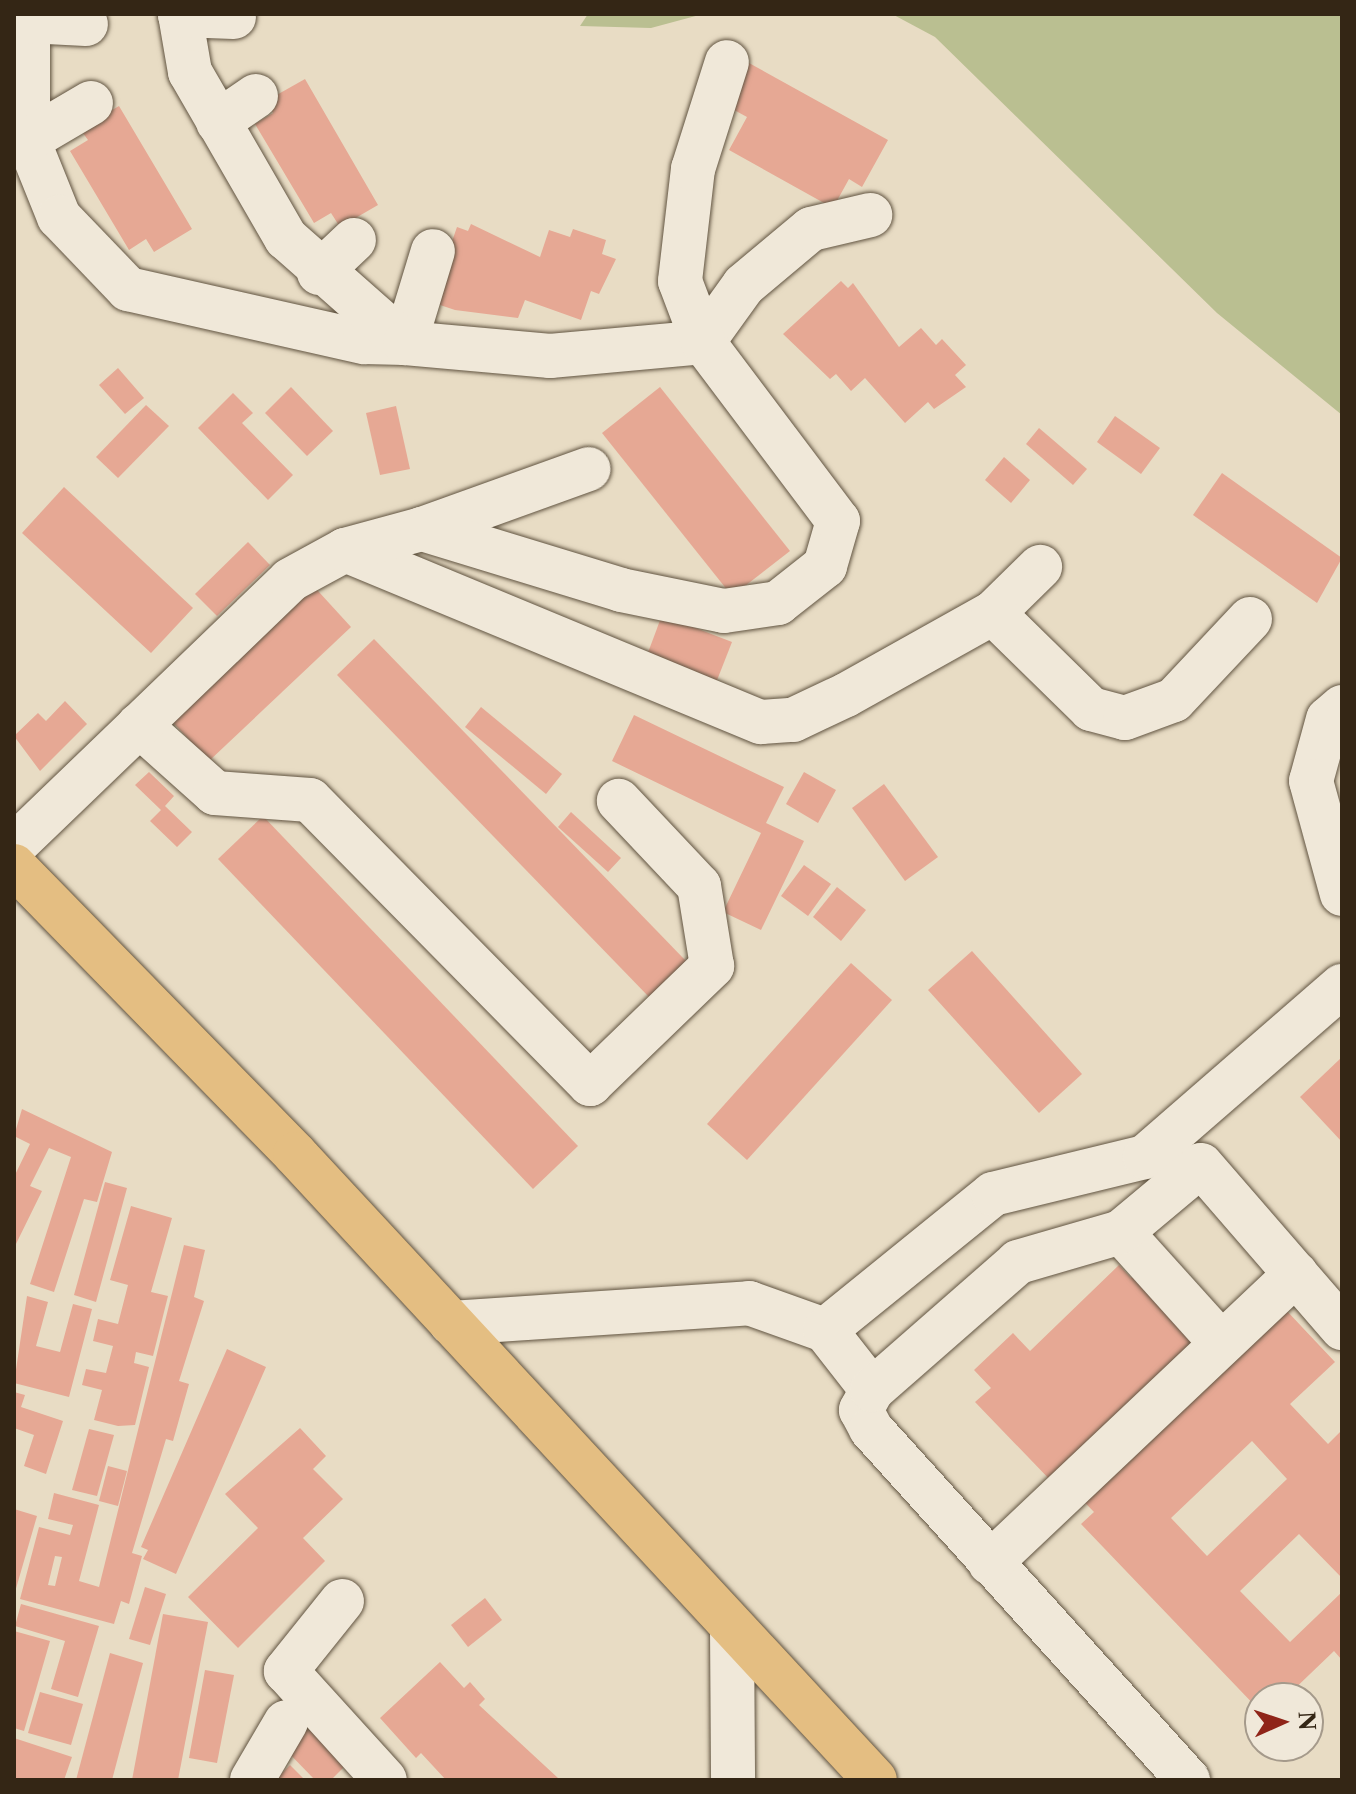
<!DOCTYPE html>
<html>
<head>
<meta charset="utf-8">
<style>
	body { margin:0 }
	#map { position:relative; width:1356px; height:1794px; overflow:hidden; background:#e8dcc4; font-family:"Libre Caslon Text",serif }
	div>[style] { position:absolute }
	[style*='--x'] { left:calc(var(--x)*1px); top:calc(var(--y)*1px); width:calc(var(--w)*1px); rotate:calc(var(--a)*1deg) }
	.green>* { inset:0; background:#babf91 }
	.building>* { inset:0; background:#e6a894 }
	.roads { filter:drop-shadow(0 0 2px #615441) drop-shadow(0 0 2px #615441) }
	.minor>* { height:44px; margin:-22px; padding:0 22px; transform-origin:22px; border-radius:22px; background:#f0e8d9 }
	.major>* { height:44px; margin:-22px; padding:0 22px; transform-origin:22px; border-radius:22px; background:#e4be82 }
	span { translate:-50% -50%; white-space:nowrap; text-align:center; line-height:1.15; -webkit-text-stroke:6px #f0e8d9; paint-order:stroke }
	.frame { position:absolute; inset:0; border:16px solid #342615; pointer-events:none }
	.north { position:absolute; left:1244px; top:1682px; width:80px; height:80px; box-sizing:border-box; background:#f0e8d9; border:2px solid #a59a8b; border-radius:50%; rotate:87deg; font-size:22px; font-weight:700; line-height:32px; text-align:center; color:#342615 }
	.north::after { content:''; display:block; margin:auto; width:28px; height:36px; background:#8f2418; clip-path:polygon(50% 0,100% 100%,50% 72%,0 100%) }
</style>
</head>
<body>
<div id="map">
	<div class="green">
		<i style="clip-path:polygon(588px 14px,703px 14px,651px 28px,580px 26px)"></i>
		<i style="clip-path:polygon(892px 14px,1342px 14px,1342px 415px,1217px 313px,935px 37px)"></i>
	</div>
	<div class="building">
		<i style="clip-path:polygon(749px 63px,888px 140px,862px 187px,849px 179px,833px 208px,729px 150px,747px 117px,725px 105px)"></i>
		<i style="clip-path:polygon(305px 79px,378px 205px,340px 227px,331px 213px,314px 223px,255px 124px,273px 113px,266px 101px)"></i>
		<i style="clip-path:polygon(119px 106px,192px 229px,154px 252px,146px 239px,129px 250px,70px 151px,88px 140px,80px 129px)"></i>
		<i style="clip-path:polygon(471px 224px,540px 257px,549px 230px,570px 237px,573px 229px,606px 240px,602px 254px,616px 259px,599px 294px,591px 291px,581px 320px,525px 300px,518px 318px,455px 310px,431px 302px,457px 227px,468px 231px)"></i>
		<i style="clip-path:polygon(841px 281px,848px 288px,853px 283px,899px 347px,921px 328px,936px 345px,942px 339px,966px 365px,955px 375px,966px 387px,934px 409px,928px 402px,905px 423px,865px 378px,851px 391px,836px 374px,830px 379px,783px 334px)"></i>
		<i style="clip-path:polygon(118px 368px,144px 398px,125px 414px,99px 385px)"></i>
		<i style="clip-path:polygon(291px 387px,333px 431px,307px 456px,265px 413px)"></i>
		<i style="clip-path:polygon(660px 387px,790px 551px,732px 596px,602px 433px)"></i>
		<i style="clip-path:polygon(233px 393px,253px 413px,242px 423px,293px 475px,268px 500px,198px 428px)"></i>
		<i style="clip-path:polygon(146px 405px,169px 426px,118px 478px,96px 457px)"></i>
		<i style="clip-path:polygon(396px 406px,410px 469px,380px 475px,366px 413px)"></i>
		<i style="clip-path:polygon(1115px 416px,1160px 448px,1141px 474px,1097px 442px)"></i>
		<i style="clip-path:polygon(1039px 428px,1087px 469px,1073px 485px,1026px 444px)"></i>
		<i style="clip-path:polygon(1004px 457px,1030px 480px,1011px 503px,985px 480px)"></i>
		<i style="clip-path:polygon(1222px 473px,1342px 558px,1317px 603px,1193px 515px)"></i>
		<i style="clip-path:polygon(64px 487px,193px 608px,151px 653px,22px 533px)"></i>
		<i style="clip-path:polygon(248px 542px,270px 565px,217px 616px,195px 594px)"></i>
		<i style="clip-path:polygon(308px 580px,351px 627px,209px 761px,165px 714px)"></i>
		<i style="clip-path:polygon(662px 615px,732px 642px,712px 693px,643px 666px)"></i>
		<i style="clip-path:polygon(374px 639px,686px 961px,649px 997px,337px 675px)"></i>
		<i style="clip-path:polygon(65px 701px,87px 724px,40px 771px,14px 736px,38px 713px,46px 721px)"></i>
		<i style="clip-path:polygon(481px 707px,562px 774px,546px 794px,465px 727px)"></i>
		<i style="clip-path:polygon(634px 715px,784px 787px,766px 823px,804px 841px,761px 930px,723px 912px,761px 833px,612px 761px)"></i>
		<i style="clip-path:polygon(149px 772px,174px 796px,165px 806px,192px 832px,177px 847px,150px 821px,161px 810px,135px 785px)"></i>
		<i style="clip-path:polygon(804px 772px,836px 790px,818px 823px,786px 804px)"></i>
		<i style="clip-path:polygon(884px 784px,938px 857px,905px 881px,852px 808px)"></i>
		<i style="clip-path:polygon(571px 812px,621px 858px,608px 872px,558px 827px)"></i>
		<i style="clip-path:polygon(263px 816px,578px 1146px,533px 1189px,218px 859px)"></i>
		<i style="clip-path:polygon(804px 865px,831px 884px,808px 916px,781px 896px)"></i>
		<i style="clip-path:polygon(837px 887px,866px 910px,841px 941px,813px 917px)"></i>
		<i style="clip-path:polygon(972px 951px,1082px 1074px,1039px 1113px,928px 990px)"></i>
		<i style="clip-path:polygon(851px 963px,892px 1000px,747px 1160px,707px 1124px)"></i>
		<i style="clip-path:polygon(1342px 1057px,1342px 1142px,1300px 1097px)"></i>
		<i style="clip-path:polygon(22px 1109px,112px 1152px,97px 1202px,84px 1199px,54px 1292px,30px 1284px,71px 1157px,49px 1148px,30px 1186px,42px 1191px,14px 1248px,14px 1177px,30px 1144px,14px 1136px)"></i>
		<i style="clip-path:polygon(105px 1182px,127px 1188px,96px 1302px,74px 1295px)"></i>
		<i style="clip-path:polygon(131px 1206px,172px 1218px,151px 1292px,168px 1296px,153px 1356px,136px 1352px,134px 1363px,149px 1367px,135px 1425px,118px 1426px,94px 1420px,102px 1390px,82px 1385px,86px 1369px,106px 1373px,113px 1346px,93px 1341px,98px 1319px,118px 1324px,128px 1285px,110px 1280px)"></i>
		<i style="clip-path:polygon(evenodd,184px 1245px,205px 1250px,194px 1297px,204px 1301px,179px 1381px,189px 1384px,173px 1441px,166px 1439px,132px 1553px,142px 1556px,129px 1604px,121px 1601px,114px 1624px,20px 1599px,39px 1527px,70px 1535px,73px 1525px,48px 1519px,54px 1493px,99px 1505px,79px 1581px,99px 1587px,184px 1245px,55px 1556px,62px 1557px,55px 1586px,48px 1585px,55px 1556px)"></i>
		<i style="clip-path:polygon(evenodd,1119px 1265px,1131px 1278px,1137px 1272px,1192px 1342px,1160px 1372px,1165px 1377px,1285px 1309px,1335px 1362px,1290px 1404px,1328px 1444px,1342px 1430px,1342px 1578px,1299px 1534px,1240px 1591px,1290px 1642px,1342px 1592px,1342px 1660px,1334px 1651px,1285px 1698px,1260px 1698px,1260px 1711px,1081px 1524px,1094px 1512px,1060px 1477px,1054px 1484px,975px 1402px,991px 1388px,974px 1370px,1013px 1333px,1030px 1351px,1119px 1265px,1252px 1441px,1287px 1479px,1207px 1556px,1171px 1518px,1252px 1441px)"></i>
		<i style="clip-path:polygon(27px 1296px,48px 1302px,36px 1346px,60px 1352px,73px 1304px,92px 1309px,69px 1397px,14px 1383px)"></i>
		<i style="clip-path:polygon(227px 1349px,266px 1367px,176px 1574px,143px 1559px,148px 1550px,141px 1547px)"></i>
		<i style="clip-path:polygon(14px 1392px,25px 1395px,21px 1407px,63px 1421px,46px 1474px,24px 1466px,34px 1435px,14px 1428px)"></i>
		<i style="clip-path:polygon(300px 1428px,326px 1456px,313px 1469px,343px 1499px,303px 1538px,325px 1561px,238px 1648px,188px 1597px,258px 1528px,225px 1494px)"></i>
		<i style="clip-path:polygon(89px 1429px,114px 1435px,97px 1496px,72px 1490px)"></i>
		<i style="clip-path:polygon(108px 1466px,127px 1471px,118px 1506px,99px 1501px)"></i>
		<i style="clip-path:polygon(14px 1509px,37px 1516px,15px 1592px,14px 1592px)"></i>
		<i style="clip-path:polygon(145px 1587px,166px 1594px,150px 1645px,129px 1639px)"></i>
		<i style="clip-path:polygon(485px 1598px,502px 1620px,468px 1647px,451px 1625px)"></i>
		<i style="clip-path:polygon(21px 1604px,99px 1626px,78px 1697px,51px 1689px,65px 1641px,15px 1626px)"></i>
		<i style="clip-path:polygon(163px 1614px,208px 1622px,178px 1780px,132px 1780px)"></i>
		<i style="clip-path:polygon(14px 1631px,50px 1641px,24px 1731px,14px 1728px)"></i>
		<i style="clip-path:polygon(110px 1653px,143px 1663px,112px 1780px,76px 1780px)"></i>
		<i style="clip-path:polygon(440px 1662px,464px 1688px,470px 1682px,485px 1699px,479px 1705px,558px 1778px,446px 1780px,421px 1753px,416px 1758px,380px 1718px)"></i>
		<i style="clip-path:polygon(205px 1670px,234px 1675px,217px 1763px,189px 1758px)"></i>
		<i style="clip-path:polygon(40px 1692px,83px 1704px,71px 1745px,28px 1733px)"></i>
		<i style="clip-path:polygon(303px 1721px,346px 1765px,331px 1780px,315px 1780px,280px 1744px)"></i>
		<i style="clip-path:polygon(14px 1738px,72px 1757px,64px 1780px,14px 1780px)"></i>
		<i style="clip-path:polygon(290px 1765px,305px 1780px,275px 1780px)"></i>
	</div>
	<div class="roads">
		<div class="minor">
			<i style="--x:28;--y:14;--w:126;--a:90"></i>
			<i style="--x:28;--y:140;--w:83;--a:68.1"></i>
			<i style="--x:59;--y:217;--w:100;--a:46.2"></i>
			<i style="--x:128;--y:289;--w:242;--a:12.7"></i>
			<i style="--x:364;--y:342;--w:41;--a:1.4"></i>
			<i style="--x:405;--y:343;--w:96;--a:-73.1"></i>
			<i style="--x:180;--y:14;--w:59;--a:80.2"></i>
			<i style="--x:190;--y:72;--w:192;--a:60"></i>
			<i style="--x:286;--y:238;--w:159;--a:41.4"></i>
			<i style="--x:405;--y:343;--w:146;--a:5.1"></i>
			<i style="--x:550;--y:356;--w:154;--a:-5.2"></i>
			<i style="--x:703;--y:342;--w:70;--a:-54.3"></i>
			<i style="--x:744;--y:285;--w:87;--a:-39.9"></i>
			<i style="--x:811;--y:229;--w:61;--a:-13.3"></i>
			<i style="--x:180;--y:15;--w:54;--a:2.1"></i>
			<i style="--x:28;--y:21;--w:58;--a:3"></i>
			<i style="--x:218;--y:122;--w:46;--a:-34.4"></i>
			<i style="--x:28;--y:140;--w:73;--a:-30.4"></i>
			<i style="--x:319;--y:273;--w:48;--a:-43.3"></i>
			<i style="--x:422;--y:529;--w:177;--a:-19.8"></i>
			<i style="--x:345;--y:550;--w:450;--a:22.5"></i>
			<i style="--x:761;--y:722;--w:32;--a:-4"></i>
			<i style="--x:793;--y:720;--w:59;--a:-25.3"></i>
			<i style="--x:846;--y:695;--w:168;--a:-29.2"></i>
			<i style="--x:993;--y:613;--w:66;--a:-44.4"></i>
			<i style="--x:993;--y:613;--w:137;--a:44.4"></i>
			<i style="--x:1091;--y:709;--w:35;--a:15"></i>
			<i style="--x:1125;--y:718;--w:52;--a:-20.2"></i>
			<i style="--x:1174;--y:700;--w:111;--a:-46.8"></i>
			<i style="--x:1342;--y:707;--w:18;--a:139"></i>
			<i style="--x:1328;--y:719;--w:64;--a:105.3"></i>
			<i style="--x:1311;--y:781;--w:117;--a:74.7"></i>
			<i style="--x:139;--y:725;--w:102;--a:41.8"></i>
			<i style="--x:215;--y:793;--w:95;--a:4.2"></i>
			<i style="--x:310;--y:800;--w:399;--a:45.4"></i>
			<i style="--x:590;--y:1084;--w:170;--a:-44"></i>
			<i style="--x:712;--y:966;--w:81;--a:-99.2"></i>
			<i style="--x:699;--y:886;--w:117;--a:-133.3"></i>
			<i style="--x:14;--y:846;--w:383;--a:-43.9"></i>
			<i style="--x:290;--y:580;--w:63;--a:-28.6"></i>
			<i style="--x:345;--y:550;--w:80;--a:-15.3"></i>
			<i style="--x:422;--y:529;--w:208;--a:17"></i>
			<i style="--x:621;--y:590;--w:105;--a:11.5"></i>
			<i style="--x:724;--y:611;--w:55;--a:-8.4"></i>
			<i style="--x:778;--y:603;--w:60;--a:-38.2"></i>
			<i style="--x:825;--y:566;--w:47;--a:-73.9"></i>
			<i style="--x:838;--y:521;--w:224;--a:-127"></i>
			<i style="--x:703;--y:342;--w:65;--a:-110.7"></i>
			<i style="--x:680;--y:281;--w:113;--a:-83.4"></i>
			<i style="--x:693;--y:169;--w:112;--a:-72.4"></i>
			<i style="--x:1121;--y:1232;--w:149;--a:48"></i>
			<i style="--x:451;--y:1323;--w:299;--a:-3.8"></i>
			<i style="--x:749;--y:1303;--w:81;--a:19.6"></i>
			<i style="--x:825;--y:1330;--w:76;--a:51.9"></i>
			<i style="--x:872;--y:1390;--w:23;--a:119"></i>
			<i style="--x:861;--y:1410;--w:21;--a:62"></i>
			<i style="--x:871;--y:1429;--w:473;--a:47.9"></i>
			<i style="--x:825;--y:1330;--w:216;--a:-39"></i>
			<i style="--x:993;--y:1194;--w:156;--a:-13.7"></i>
			<i style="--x:1145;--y:1157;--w:261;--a:-41"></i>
			<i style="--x:872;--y:1390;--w:194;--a:-41.2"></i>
			<i style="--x:1018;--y:1262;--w:107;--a:-16.2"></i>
			<i style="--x:1121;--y:1232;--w:104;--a:-39.9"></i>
			<i style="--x:1201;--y:1165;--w:216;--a:49.1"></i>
			<i style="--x:990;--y:1563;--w:421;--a:-43.4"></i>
			<i style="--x:342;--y:1601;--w:90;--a:128.7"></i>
			<i style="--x:286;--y:1671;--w:147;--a:47.8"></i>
			<i style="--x:732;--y:1629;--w:151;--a:89.6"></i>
			<i style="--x:252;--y:1780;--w:67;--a:-59.6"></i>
		</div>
		<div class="major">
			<i style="--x:14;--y:866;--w:402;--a:45.7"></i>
			<i style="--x:295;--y:1154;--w:853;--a:47.18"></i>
		</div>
	</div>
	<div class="frame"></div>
	<div class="north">N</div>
</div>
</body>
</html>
